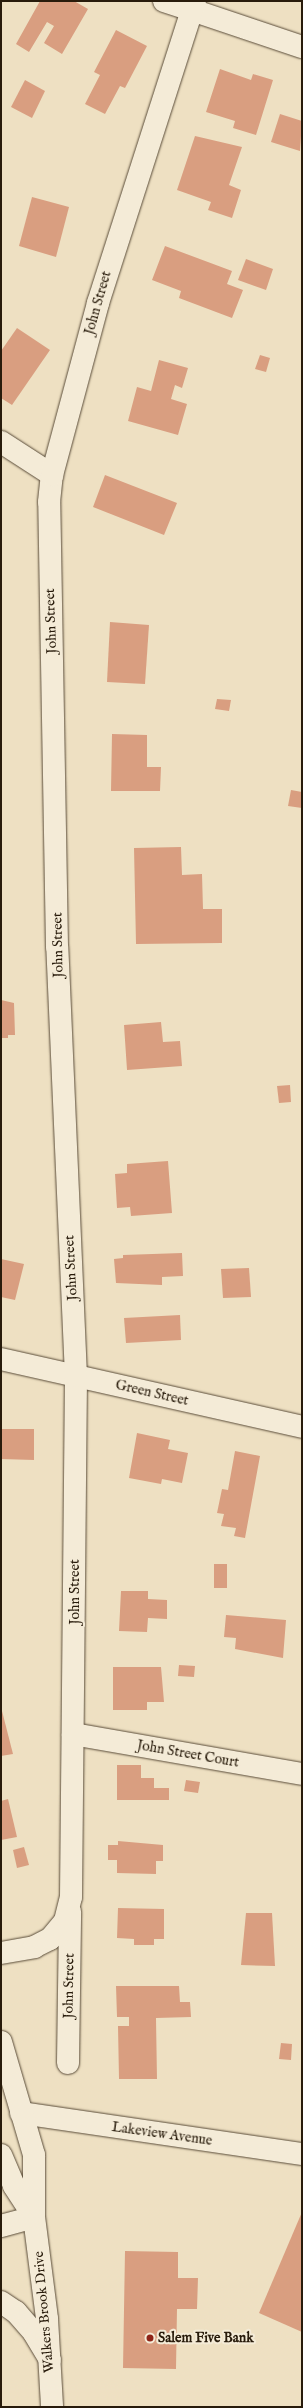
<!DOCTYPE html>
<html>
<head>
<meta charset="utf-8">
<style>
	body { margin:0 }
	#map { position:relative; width:303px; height:2408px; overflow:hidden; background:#eee0c2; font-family:"IM FELL English",serif }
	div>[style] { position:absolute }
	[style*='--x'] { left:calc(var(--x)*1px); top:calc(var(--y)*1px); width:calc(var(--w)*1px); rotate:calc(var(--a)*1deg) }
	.building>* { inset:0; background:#d99e80 }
	.roads { filter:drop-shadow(0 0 1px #5a4c39) drop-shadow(0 0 1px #5a4c39) }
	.minor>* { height:22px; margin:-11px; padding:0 11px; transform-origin:11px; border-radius:11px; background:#f4ebd7 }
	.tertiary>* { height:22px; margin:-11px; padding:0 11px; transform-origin:11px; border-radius:11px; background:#f4ebd7 }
	.dots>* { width:11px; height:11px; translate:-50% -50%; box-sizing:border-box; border:2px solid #f4ebd7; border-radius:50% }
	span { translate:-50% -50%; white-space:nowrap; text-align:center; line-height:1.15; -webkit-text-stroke:4px #f4ebd7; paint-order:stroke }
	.street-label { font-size:14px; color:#281b0b }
	.poi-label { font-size:14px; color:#281b0b; font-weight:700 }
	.left { translate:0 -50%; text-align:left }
	.frame { position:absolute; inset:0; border:2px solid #281b0b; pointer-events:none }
</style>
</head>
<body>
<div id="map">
	<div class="building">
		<i style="clip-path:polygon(40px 1px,74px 1px,88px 9px,62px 54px,44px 43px,54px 26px,47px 22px,29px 52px,16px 44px)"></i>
		<i style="clip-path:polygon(116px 30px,147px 46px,125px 88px,120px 86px,105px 114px,85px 104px,100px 75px,94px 72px)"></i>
		<i style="clip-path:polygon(220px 69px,251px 80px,253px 74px,273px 80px,256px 135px,233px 128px,235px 121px,206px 112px)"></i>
		<i style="clip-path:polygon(25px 80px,45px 91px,32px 118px,11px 107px)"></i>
		<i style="clip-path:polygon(280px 114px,302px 121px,300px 151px,271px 142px)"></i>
		<i style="clip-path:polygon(195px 136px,242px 147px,229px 185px,241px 190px,232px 218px,208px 210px,211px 202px,177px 190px)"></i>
		<i style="clip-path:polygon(32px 197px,69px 207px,56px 257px,19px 246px)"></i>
		<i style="clip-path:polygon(165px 246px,232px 271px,227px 284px,243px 290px,232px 318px,179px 298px,181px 291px,152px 280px)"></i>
		<i style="clip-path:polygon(246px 259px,273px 269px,266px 290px,238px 280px)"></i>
		<i style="clip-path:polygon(17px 328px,50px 350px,12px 405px,1px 398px,1px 351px)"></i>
		<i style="clip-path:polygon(260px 355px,270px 358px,266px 372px,255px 369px)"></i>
		<i style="clip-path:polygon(159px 360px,188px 368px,182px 388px,175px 385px,171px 399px,187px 404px,178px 435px,128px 421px,137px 387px,151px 391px)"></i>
		<i style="clip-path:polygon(105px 475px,177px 503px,164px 535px,93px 507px)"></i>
		<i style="clip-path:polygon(110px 622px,149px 625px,145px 684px,107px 682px)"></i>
		<i style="clip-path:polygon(217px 699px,231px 700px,229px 711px,215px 709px)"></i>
		<i style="clip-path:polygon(112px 734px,147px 735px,147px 767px,161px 767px,160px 791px,111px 791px)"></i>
		<i style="clip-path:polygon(291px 790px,302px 792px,302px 808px,288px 806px)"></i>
		<i style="clip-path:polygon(181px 847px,182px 875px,202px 874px,203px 909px,222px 909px,222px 943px,136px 944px,134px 848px)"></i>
		<i style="clip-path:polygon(1px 1000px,14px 1003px,15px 1035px,8px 1035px,8px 1038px,1px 1038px)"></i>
		<i style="clip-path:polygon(161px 1022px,163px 1042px,180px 1041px,182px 1066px,127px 1070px,124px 1025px)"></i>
		<i style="clip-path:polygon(290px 1085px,291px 1102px,279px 1103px,277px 1086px)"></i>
		<i style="clip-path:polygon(168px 1161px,172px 1213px,131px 1216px,130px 1207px,117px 1208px,115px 1174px,127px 1173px,127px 1164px)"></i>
		<i style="clip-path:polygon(182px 1253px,183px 1276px,162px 1277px,162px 1285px,116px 1283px,114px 1259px,123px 1258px,123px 1255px)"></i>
		<i style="clip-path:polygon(1px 1259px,24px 1264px,15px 1300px,1px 1297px)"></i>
		<i style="clip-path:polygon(249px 1268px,251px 1297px,223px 1298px,221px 1269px)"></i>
		<i style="clip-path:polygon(180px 1315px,181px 1340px,126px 1343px,124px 1318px)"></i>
		<i style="clip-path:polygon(1px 1429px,34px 1429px,34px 1460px,1px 1459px)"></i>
		<i style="clip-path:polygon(137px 1433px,170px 1440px,168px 1449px,188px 1453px,182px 1483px,162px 1479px,161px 1484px,129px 1478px)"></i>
		<i style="clip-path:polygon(235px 1451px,260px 1456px,245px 1538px,234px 1536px,236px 1528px,221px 1526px,224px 1514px,217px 1513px,222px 1489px,228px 1490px)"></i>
		<i style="clip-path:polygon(214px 1564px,227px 1564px,227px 1588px,214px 1588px)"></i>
		<i style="clip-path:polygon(121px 1591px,148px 1591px,148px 1599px,167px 1600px,167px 1619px,148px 1618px,147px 1632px,119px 1631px)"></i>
		<i style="clip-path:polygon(226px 1615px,286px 1620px,283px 1658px,235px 1649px,236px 1638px,224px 1637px)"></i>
		<i style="clip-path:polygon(179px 1665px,195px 1666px,194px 1677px,178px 1676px)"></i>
		<i style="clip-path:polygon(113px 1667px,161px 1667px,164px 1702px,147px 1702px,147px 1710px,113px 1710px)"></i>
		<i style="clip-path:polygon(1px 1707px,13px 1754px,1px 1756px)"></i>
		<i style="clip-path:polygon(117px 1765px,141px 1765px,141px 1778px,154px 1778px,154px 1788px,169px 1788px,169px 1800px,117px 1800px)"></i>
		<i style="clip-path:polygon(186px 1780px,200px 1782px,198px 1793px,184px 1791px)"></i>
		<i style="clip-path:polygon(8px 1799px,17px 1837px,1px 1840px,1px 1801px)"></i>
		<i style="clip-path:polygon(118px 1841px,163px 1845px,163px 1861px,156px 1861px,156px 1874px,117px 1873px,117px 1860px,108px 1860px,108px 1845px,118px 1845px)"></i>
		<i style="clip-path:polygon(24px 1847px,29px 1865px,17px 1868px,13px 1850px)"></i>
		<i style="clip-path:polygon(118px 1908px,164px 1909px,164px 1939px,154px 1939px,154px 1945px,134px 1945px,134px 1939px,117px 1938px)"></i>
		<i style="clip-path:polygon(246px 1913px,272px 1913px,275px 1966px,241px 1965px)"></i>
		<i style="clip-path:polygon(116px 1986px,179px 1986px,180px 2002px,190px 2002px,191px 2017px,156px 2018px,157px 2079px,119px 2079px,118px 2026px,129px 2026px,129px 2017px,117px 2017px)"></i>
		<i style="clip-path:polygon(281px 2043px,292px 2044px,291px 2060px,279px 2059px)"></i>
		<i style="clip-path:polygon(302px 2212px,302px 2332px,259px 2313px)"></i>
		<i style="clip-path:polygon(125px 2251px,178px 2252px,178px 2278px,198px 2278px,197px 2309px,177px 2309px,176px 2369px,123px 2368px)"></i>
	</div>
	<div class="roads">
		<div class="minor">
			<i style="--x:192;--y:10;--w:116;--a:18.6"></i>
			<i style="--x:1;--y:1359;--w:309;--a:12.7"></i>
			<i style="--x:73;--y:1734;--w:232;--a:9.9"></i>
			<i style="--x:21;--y:2113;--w:284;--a:8.3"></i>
			<i style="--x:1;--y:2226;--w:34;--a:-15"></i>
			<i style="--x:1;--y:2302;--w:18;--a:34"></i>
			<i style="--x:16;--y:2312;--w:28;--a:49"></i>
			<i style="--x:34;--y:2333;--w:31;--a:59"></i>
		</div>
		<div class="tertiary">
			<i style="--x:164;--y:1;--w:29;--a:18"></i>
			<i style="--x:1;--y:442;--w:61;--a:32.9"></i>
			<i style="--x:1;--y:1953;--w:34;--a:-10"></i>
			<i style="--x:34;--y:1947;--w:18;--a:-27"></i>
			<i style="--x:50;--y:1939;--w:23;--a:-50"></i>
			<i style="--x:65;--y:1921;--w:25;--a:-76"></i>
			<i style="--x:71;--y:1897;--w:521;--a:-89.45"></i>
			<i style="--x:76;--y:1376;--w:429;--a:-92.5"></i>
			<i style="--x:57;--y:947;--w:445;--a:-91"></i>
			<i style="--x:49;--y:502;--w:27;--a:-84"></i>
			<i style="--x:52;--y:475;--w:178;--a:-75"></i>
			<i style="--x:98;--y:303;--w:317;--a:-72.2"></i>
			<i style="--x:1;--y:2042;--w:118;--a:73.7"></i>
			<i style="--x:34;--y:2155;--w:62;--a:90"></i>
			<i style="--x:34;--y:2217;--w:103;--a:82.7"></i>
			<i style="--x:47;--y:2319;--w:88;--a:86.7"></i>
			<i style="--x:68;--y:2063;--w:151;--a:-89.2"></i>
			<i style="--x:1;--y:2155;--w:34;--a:67"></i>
			<i style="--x:14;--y:2186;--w:37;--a:57"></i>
		</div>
	</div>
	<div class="dots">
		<i style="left:150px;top:2338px;background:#8f2418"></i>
	</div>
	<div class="street-label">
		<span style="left:98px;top:303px;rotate:-74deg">John Street</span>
		<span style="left:51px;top:621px;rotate:-92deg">John Street</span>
		<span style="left:58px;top:945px;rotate:-91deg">John Street</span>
		<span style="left:71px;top:1268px;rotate:-93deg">John Street</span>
		<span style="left:152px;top:1393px;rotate:13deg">Green Street</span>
		<span style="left:75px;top:1592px;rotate:-90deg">John Street</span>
		<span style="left:188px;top:1754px;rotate:10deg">John Street Court</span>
		<span style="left:69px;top:1986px;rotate:-89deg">John Street</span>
		<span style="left:162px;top:2134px;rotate:8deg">Lakeview Avenue</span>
		<span style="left:44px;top:2312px;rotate:-95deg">Walkers Brook Drive</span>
	</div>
	<div class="poi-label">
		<span class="left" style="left:158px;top:2338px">Salem Five Bank</span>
	</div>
	<div class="frame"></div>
</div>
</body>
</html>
